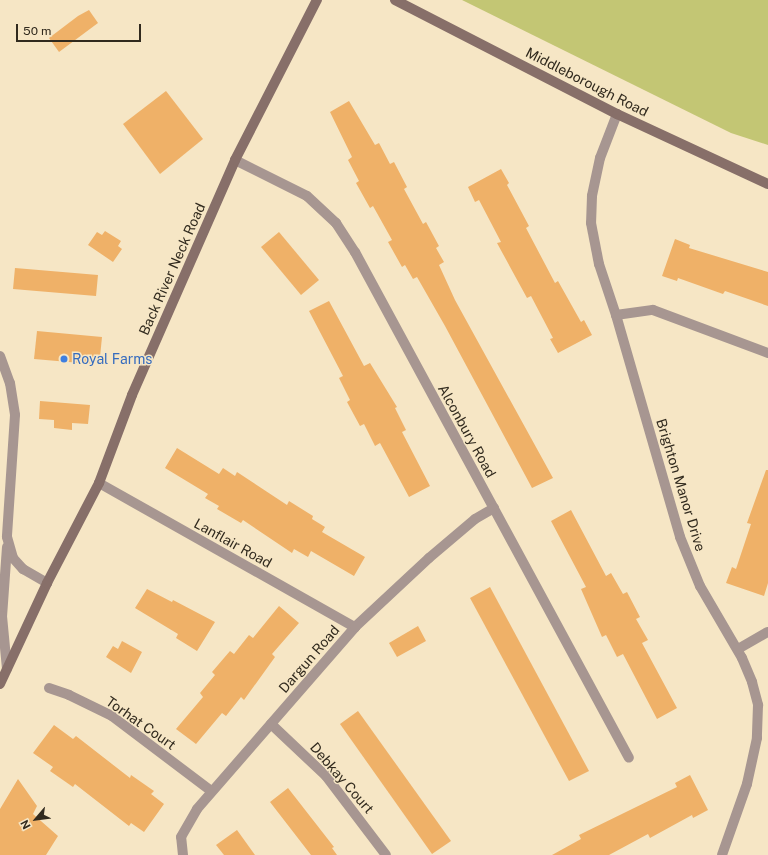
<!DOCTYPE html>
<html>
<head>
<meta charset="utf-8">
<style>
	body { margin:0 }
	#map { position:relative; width:768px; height:855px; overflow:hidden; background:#f6e6c5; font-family:"Public Sans",sans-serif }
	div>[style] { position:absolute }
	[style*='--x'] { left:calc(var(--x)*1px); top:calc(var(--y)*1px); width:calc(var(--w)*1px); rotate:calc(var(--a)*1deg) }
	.green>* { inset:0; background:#c3c674 }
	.building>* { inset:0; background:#efb168 }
	.street>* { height:10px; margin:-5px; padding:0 5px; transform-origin:5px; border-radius:5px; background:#a79691 }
	.secondary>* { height:10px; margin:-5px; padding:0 5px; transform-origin:5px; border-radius:5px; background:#876f69 }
	.dots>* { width:11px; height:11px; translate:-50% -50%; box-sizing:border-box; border:2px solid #f6e6c5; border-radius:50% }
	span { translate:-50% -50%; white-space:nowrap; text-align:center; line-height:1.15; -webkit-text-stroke:3px #f6e6c5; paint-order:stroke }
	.street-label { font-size:14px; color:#312a1e }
	.shop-label { font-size:14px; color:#366cbe }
	.left { translate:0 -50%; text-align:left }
	.north { position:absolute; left:16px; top:799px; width:40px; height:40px; -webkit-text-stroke:3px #f6e6c5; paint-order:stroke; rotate:242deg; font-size:11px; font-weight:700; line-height:16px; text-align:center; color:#312a1e }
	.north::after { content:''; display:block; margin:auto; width:14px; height:18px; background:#312a1e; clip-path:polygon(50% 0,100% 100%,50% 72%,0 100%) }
	.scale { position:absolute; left:16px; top:24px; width:125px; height:18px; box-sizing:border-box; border:2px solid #312a1e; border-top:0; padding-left:5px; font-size:12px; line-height:14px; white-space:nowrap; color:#312a1e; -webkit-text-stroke:3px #f6e6c5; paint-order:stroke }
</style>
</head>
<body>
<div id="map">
	<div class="green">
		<i style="clip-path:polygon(462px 0,768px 0,768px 145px,731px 133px)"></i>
	</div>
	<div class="building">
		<i style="clip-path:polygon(89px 10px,98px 23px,59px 52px,49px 38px,78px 16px)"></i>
		<i style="clip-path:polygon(166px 91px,203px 139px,160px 174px,123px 124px)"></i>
		<i style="clip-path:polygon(349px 101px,375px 145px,379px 143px,390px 164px,394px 162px,407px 187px,404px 189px,423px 224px,426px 222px,439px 246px,436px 248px,444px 262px,439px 265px,455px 300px,553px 478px,532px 488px,445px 326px,417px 277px,413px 279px,405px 265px,402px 267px,388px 242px,392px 240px,373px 206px,370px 208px,356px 183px,359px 181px,348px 160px,352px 157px,330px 112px)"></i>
		<i style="clip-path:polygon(501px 169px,509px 183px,507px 185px,529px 226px,526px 228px,555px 283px,558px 281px,581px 322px,584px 320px,592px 335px,558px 353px,550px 339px,553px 338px,531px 296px,527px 298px,497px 243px,501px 242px,479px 200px,475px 202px,468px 187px)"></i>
		<i style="clip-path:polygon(105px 231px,121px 241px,118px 246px,122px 249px,113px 262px,88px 245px,97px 232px,102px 235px)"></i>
		<i style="clip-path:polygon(279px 232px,319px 280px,301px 295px,261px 247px)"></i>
		<i style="clip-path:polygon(675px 239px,690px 245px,689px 248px,768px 272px,768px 306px,725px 291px,723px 294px,678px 278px,677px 281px,662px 276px)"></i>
		<i style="clip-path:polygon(15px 268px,98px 275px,96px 296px,13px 289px)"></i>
		<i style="clip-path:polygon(329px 301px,364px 366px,370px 363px,397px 407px,395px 408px,406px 430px,402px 432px,430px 486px,409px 497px,380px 443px,375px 446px,364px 424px,360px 426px,347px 402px,350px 400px,339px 378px,343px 376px,309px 311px)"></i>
		<i style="clip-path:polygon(37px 331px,102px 337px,100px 357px,92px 364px,34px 359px)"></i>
		<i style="clip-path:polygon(40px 401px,90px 405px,88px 424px,72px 423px,72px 430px,54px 428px,54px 420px,39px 419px)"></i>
		<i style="clip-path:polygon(177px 448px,219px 474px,223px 468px,235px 476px,237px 472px,287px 505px,289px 501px,313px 516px,312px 519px,325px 527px,322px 532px,365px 557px,354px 576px,311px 551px,308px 557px,294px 549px,292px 553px,243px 520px,241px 523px,217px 509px,219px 506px,205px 498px,208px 494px,165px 468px)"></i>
		<i style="clip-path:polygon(766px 470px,768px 470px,768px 583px,764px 596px,726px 583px,732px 567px,736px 569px,751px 524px,747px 523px)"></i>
		<i style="clip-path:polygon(571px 510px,606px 576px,611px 573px,623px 594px,627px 592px,640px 617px,636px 619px,648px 640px,642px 643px,677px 708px,657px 719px,623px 654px,617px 657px,606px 635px,602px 637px,581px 589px,586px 587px,551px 521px)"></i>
		<i style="clip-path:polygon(490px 587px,589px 771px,569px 781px,470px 598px)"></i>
		<i style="clip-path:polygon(147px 589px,172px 602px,173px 600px,215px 622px,197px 651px,176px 638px,178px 634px,135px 608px)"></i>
		<i style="clip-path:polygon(279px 606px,299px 623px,272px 654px,275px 657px,244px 700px,241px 697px,226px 716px,222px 713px,196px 744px,176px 729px,203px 697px,200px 693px,215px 675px,212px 672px,230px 651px,234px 654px,249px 635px,253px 638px)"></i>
		<i style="clip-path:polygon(418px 626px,426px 641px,397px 657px,389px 643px)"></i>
		<i style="clip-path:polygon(122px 641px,142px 652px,131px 673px,106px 657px,113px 646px,118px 649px)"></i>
		<i style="clip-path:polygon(358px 711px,451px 841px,432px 854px,340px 724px)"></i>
		<i style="clip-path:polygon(54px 725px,73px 739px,76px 736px,130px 778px,131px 775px,154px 791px,151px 794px,164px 804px,144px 832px,131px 823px,129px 826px,75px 784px,73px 787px,50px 771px,53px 767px,33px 753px)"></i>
		<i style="clip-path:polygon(690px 775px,708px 810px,693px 818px,692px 815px,650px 838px,648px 834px,609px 855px,552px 855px,581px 839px,579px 835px,677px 787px,675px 783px)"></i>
		<i style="clip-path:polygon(18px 779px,37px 806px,33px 814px,58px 836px,46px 855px,0 855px,0 809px)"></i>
		<i style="clip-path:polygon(288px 788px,334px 847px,332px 848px,337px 855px,311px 855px,270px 802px)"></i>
		<i style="clip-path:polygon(237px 830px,255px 855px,224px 855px,216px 845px)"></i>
	</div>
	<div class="street">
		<i style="--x:617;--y:114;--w:47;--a:111.1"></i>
		<i style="--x:600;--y:158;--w:39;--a:102"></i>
		<i style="--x:592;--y:196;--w:27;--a:92"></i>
		<i style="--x:591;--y:223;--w:42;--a:79"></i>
		<i style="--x:599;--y:264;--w:54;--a:71.6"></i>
		<i style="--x:616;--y:315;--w:231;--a:73.9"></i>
		<i style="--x:680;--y:537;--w:53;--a:67.8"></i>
		<i style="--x:700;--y:586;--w:83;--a:59.7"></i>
		<i style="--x:742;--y:658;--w:26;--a:67"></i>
		<i style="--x:752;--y:682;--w:24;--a:75"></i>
		<i style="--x:758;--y:705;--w:33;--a:92"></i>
		<i style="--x:757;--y:738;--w:47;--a:102.3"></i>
		<i style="--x:747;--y:784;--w:75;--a:109.4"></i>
		<i style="--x:235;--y:160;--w:80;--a:26.6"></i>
		<i style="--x:307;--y:196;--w:40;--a:43"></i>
		<i style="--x:336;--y:223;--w:35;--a:57"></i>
		<i style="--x:355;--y:252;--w:575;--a:61.56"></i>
		<i style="--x:616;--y:315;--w:37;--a:-8"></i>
		<i style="--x:653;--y:310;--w:123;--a:20.5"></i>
		<i style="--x:0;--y:356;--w:29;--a:70"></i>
		<i style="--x:10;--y:383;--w:32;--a:81"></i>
		<i style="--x:15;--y:415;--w:122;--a:93.8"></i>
		<i style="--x:7;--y:537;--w:22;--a:74"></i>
		<i style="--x:13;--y:558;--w:15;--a:48"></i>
		<i style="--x:23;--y:569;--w:28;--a:30"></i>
		<i style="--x:99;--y:483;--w:294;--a:29.4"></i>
		<i style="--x:7;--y:547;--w:69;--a:94.1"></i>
		<i style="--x:2;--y:616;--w:53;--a:84.6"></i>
		<i style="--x:738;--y:649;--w:34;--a:-30"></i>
		<i style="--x:49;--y:688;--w:21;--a:19"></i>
		<i style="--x:69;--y:695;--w:48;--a:26"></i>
		<i style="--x:112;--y:716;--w:124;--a:37.1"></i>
		<i style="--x:271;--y:724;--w:76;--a:43.4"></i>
		<i style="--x:326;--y:776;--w:99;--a:52.8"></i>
		<i style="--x:183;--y:855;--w:18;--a:-96"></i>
		<i style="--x:181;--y:837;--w:32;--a:-60"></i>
		<i style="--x:197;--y:809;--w:241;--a:-49"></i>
		<i style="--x:355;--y:627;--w:101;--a:-43"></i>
		<i style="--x:429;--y:558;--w:60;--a:-40.3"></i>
		<i style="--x:475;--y:519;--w:22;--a:-30"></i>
	</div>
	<div class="secondary">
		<i style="--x:395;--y:0;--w:250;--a:27.2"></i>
		<i style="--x:617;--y:114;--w:166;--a:24.9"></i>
		<i style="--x:0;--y:684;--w:111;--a:-65"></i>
		<i style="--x:47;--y:583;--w:113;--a:-62.5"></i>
		<i style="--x:99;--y:483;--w:94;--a:-69.4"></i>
		<i style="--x:132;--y:395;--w:257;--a:-66.3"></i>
		<i style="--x:235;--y:160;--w:180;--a:-62.9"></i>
	</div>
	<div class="dots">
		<i style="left:64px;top:359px;background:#3f7fe0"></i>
	</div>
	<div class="street-label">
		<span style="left:587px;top:82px;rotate:27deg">Middleborough Road</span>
		<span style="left:172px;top:269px;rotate:-66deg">Back River Neck Road</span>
		<span style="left:467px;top:431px;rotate:61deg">Alconbury Road</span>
		<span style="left:681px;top:485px;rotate:73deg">Brighton Manor Drive</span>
		<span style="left:233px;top:543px;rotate:29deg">Lanflair Road</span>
		<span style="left:309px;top:659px;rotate:-49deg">Dargun Road</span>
		<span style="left:141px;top:723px;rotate:35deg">Torhat Court</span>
		<span style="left:342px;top:778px;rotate:49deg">Debkay Court</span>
	</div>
	<div class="shop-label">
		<span class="left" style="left:72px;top:359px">Royal Farms</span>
	</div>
	<div class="north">N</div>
	<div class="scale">50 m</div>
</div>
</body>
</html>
